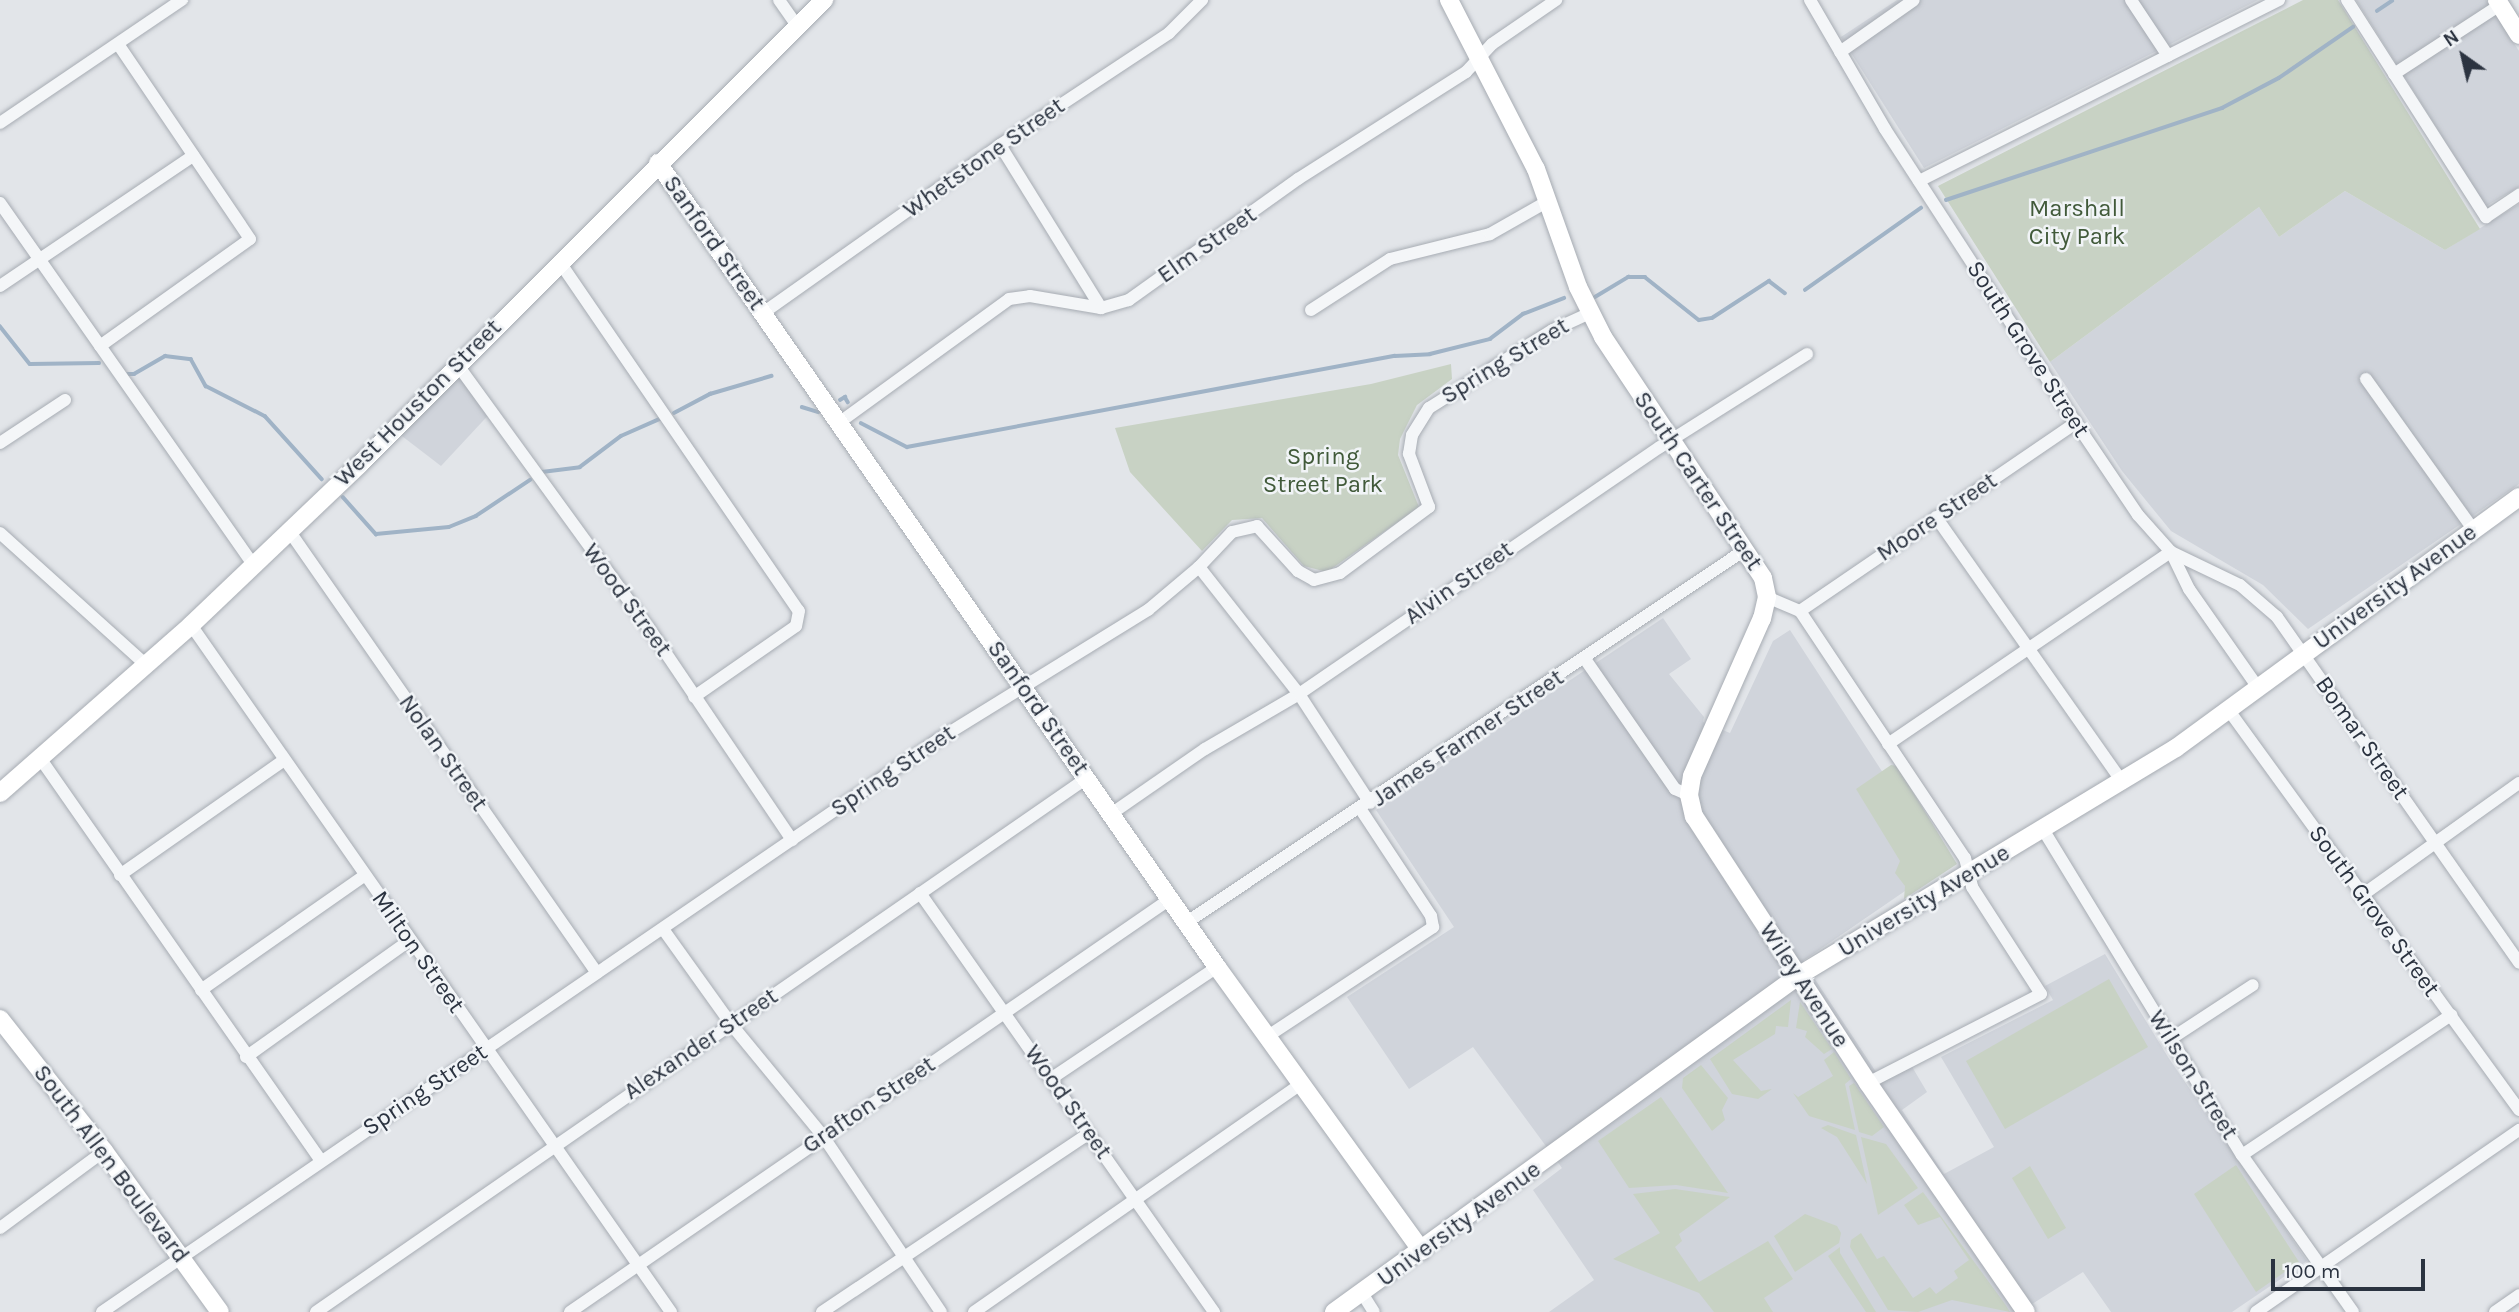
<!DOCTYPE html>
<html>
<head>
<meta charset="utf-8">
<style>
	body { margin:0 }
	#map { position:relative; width:2519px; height:1312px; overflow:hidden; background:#e2e5e9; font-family:Karla,sans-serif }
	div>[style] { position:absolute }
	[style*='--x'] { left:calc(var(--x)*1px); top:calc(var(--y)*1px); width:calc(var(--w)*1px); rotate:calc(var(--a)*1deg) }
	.built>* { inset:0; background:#d0d4db }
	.green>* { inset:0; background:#c8d2c4 }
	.stream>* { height:3.5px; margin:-1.75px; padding:0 1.75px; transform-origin:1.75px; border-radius:1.75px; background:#a0b3c6 }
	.roads { filter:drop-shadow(0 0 2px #a7acb3) drop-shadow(0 0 2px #a7acb3) }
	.street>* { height:12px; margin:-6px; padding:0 6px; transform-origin:6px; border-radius:6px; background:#f4f6f8 }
	.secondary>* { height:18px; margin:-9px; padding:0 9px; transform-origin:9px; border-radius:9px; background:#fff }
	span { translate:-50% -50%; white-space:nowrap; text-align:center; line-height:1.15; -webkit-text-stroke:5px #f1f4f7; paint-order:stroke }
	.street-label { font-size:24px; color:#2b3340 }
	.park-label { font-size:24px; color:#415a3a }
	.north { position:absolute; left:2428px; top:21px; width:70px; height:70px; -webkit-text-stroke:5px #f1f4f7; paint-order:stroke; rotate:326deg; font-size:19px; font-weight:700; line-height:28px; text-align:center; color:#2b3340 }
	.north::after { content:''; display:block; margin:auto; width:24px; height:32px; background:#2b3340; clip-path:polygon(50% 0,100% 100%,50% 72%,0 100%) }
	.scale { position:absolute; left:2271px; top:1259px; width:154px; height:32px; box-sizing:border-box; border:4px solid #2b3340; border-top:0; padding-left:9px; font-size:21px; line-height:24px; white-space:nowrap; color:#2b3340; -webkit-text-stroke:5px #f1f4f7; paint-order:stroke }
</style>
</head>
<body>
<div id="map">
	<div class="built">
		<i style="clip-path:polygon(1897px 0,2258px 0,1924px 168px,1841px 37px)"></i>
		<i style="clip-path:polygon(2356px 0,2486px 0,2519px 51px,2519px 187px,2486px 206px)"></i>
		<i style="clip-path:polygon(2345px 191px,2445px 250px,2519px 204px,2519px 484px,2308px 629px,2263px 585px,2171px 531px,2122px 471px,2050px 362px,2259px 207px,2279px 237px)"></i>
		<i style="clip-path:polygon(466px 367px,495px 408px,441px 466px,398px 433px)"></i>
		<i style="clip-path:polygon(1663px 618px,1691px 659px,1669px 674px,1704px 717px,1703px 722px,1730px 733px,1773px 641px,1790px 630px,1943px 865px,1803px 961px,1882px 1081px,1911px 1065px,1927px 1092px,1902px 1110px,1944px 1174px,1994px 1147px,1941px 1057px,2053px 1000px,2045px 986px,2105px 954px,2168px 1057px,2307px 1261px,2232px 1312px,2111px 1312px,2083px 1272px,2019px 1312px,1549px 1312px,1594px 1280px,1533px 1190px,1562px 1168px,1473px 1047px,1409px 1089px,1347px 997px,1454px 927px,1376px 810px)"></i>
	</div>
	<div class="green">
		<i style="clip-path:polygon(2303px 0,2338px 0,2480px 229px,2445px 250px,2345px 191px,2279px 237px,2259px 207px,2050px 362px,1938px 186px)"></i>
		<i style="clip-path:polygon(1451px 364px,1452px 379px,1417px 405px,1400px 439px,1398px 455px,1419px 507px,1327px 572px,1304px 566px,1262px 518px,1232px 520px,1202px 551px,1130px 472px,1115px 428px,1371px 384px)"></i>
		<i style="clip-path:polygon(1891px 765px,1897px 766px,1957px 864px,1904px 899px,1905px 886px,1895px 873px,1900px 861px,1856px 789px)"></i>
		<i style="clip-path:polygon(2109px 979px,2148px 1047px,2005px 1129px,1966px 1061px)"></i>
		<i style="clip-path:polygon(1791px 1000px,1788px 1027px,1776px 1026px,1775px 1034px,1733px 1060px,1761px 1091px,1772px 1089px,1758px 1099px,1732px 1094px,1710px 1059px)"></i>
		<i style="clip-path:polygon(1800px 1002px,1832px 1049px,1824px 1054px,1805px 1037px,1807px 1031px,1796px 1028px)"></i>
		<i style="clip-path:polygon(1834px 1052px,1851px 1079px,1845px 1084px,1855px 1130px,1809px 1116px,1793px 1093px,1798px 1097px,1833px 1076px,1824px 1060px)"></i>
		<i style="clip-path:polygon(1701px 1065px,1728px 1098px,1722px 1110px,1725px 1120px,1712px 1131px,1682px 1088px,1683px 1078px)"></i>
		<i style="clip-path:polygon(1854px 1083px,1884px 1127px,1872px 1136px,1859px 1132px,1849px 1086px)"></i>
		<i style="clip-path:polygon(1661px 1097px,1728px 1193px,1676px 1185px,1629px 1188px,1598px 1141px)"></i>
		<i style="clip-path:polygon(1828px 1125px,1856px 1135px,1867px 1184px,1837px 1137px,1821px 1128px)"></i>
		<i style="clip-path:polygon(1861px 1137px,1886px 1144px,1918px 1188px,1878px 1215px)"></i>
		<i style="clip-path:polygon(2236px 1165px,2299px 1262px,2256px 1292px,2194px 1194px)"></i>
		<i style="clip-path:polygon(2030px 1166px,2066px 1228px,2048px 1239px,2012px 1178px)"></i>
		<i style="clip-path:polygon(1675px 1189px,1730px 1197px,1679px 1234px,1682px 1241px,1675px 1247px,1699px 1282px,1768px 1241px,1793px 1279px,1764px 1298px,1773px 1312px,1714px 1312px,1699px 1293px,1613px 1259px,1660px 1233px,1633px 1194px)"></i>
		<i style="clip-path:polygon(1923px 1192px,2005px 1304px,2010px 1312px,1952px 1300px,1918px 1312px,1888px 1310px,1850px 1247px,1851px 1240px,1861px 1233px,1877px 1259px,1884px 1256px,1913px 1298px,1930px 1287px,1936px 1294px,1958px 1278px,1954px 1271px,1969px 1260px,1940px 1217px,1918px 1225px,1904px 1205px)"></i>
		<i style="clip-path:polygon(1805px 1214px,1837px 1226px,1841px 1233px,1839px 1243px,1795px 1272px,1774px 1236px)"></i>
		<i style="clip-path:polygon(1840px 1247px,1840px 1253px,1876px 1312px,1866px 1312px,1828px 1256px)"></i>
	</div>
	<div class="stream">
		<i style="--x:2377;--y:11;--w:18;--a:-34"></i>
		<i style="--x:1946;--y:200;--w:291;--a:-18.4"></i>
		<i style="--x:2222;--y:108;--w:64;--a:-27.8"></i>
		<i style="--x:2279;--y:78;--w:90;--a:-34.6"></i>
		<i style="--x:1805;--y:290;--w:142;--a:-35.3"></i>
		<i style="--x:1595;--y:297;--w:39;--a:-31"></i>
		<i style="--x:1628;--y:277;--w:17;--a:0"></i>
		<i style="--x:1645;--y:277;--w:69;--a:38.5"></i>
		<i style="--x:1699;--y:320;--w:13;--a:-9"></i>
		<i style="--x:1712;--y:318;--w:68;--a:-33"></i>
		<i style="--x:1769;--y:281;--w:20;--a:37"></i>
		<i style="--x:0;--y:326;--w:48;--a:51.7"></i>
		<i style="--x:30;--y:364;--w:69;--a:-0.8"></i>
		<i style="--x:128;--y:374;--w:6;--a:0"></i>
		<i style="--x:134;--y:374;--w:36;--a:-30"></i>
		<i style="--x:165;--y:356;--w:26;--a:7"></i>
		<i style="--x:191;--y:359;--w:31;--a:61"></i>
		<i style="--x:206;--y:386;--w:66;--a:27"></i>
		<i style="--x:265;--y:416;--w:85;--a:47.9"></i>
		<i style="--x:840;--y:400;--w:6;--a:-31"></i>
		<i style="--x:845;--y:397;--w:6;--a:59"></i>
		<i style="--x:802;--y:407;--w:17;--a:17"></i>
		<i style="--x:674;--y:413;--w:41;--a:-27.8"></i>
		<i style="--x:710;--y:394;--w:64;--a:-16.4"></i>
		<i style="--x:861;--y:423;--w:52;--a:27.6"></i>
		<i style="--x:907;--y:447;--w:496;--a:-10.6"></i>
		<i style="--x:1395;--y:356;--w:35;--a:-3"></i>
		<i style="--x:1430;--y:354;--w:62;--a:-14"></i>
		<i style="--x:1490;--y:339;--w:41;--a:-37.1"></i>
		<i style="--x:1523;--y:314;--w:44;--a:-21.3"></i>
		<i style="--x:542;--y:472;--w:38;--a:-7"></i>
		<i style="--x:580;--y:467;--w:51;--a:-37.1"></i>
		<i style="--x:621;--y:436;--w:45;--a:-23.7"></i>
		<i style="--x:343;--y:497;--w:50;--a:48.3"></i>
		<i style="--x:376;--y:534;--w:73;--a:-5.5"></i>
		<i style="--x:449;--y:527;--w:29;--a:-22"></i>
		<i style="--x:476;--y:516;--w:65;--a:-33.7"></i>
	</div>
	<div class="roads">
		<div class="street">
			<i style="--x:779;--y:0;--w:32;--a:55"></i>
			<i style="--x:1810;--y:0;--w:149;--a:59.8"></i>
			<i style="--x:1885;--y:129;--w:351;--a:57"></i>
			<i style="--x:2076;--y:423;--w:111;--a:56"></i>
			<i style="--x:2138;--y:515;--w:50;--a:48.3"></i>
			<i style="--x:2171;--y:552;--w:41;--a:64.1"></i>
			<i style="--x:2189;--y:589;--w:122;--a:55"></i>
			<i style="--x:2131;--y:0;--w:67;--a:56.5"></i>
			<i style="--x:2347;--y:0;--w:258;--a:57.4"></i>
			<i style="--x:2486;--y:217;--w:40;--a:-34"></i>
			<i style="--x:1840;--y:52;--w:90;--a:-35.1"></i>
			<i style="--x:2394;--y:74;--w:126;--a:-33.1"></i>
			<i style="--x:0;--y:123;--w:220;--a:-34.1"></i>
			<i style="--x:1000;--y:145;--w:192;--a:58.2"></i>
			<i style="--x:1919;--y:181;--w:403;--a:-26.7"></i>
			<i style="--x:0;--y:203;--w:443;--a:55"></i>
			<i style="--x:559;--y:261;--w:424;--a:55.6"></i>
			<i style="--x:799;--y:611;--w:15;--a:101"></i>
			<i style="--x:796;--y:626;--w:124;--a:145.2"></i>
			<i style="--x:0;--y:286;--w:233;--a:-34"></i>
			<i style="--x:1311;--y:310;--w:94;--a:-32.8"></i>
			<i style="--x:1390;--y:259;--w:103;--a:-14"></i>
			<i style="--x:1490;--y:234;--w:67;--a:-29.6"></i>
			<i style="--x:763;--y:313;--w:291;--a:-35.3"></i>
			<i style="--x:1000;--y:145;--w:203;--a:-33.5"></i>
			<i style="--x:1169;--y:33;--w:47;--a:-45"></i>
			<i style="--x:100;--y:346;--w:184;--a:-35.5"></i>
			<i style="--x:250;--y:239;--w:235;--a:-124.1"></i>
			<i style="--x:457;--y:364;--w:326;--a:54"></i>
			<i style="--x:649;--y:628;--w:256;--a:56"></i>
			<i style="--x:2366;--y:379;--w:184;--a:54.5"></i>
			<i style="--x:840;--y:422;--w:209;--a:-36"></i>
			<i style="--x:1009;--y:299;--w:21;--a:-8"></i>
			<i style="--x:1030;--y:296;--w:72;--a:9.6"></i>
			<i style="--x:1101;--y:308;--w:29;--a:-16"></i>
			<i style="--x:1129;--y:300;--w:208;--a:-35.6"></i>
			<i style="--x:1298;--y:179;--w:199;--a:-32.5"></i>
			<i style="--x:1466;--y:72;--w:38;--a:-47"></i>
			<i style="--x:1492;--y:44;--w:78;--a:-34.5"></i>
			<i style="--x:0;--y:443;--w:78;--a:-33.5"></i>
			<i style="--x:1936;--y:517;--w:325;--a:54.9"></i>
			<i style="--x:290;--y:532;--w:537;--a:55.16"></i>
			<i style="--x:0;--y:533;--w:197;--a:42.1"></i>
			<i style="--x:2171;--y:552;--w:76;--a:25.6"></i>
			<i style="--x:2240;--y:585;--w:49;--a:40.9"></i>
			<i style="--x:2277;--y:617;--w:422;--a:55"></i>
			<i style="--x:1199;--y:567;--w:162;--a:51.8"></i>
			<i style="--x:1299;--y:694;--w:130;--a:56.9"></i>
			<i style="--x:1767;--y:597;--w:36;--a:23"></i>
			<i style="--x:1800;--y:611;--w:297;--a:56.3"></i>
			<i style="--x:1965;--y:858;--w:30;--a:76"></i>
			<i style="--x:1972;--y:887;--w:127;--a:57.2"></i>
			<i style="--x:2041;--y:994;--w:195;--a:152.8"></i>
			<i style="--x:1800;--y:611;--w:334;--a:-34.3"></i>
			<i style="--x:191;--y:625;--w:838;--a:55.06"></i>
			<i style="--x:1585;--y:659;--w:158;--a:55.3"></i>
			<i style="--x:1675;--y:789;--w:15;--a:23"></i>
			<i style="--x:2230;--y:712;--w:492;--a:54"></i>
			<i style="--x:1888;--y:744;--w:342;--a:-34.2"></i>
			<i style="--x:40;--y:758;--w:491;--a:55.1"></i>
			<i style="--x:1111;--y:814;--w:114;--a:-34.7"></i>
			<i style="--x:1205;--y:749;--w:109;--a:-30.3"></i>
			<i style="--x:1299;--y:694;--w:437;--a:-34.4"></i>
			<i style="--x:1660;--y:447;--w:174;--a:-32.3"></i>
			<i style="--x:2044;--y:831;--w:380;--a:58.6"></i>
			<i style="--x:2242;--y:1155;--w:192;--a:54.7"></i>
			<i style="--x:120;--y:875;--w:200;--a:-35"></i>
			<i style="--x:920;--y:893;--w:512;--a:54.94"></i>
			<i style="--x:2361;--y:896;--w:194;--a:-35.6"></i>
			<i style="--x:1187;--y:922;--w:672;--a:-33.71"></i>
			<i style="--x:663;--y:929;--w:117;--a:54.4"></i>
			<i style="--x:731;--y:1024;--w:145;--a:50.6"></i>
			<i style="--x:823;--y:1136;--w:212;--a:56.2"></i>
			<i style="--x:201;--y:990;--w:199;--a:-35"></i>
			<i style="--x:1268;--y:1036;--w:198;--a:-33.4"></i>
			<i style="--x:1433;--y:927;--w:11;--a:-100"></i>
			<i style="--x:1431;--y:916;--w:127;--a:-123.4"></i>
			<i style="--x:2169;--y:1040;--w:100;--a:-33.2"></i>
			<i style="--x:246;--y:1057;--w:201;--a:-35.5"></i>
			<i style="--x:1052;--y:1078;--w:199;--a:-33.9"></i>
			<i style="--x:2242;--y:1155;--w:252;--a:-33.8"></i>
			<i style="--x:0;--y:1228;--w:129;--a:-36.5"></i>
			<i style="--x:1362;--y:1293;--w:22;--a:58"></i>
			<i style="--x:102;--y:1312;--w:1014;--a:-34.4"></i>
			<i style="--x:939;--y:739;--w:246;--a:-31.7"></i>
			<i style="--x:1148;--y:610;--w:67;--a:-40.1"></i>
			<i style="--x:1199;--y:567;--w:48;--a:-46.7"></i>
			<i style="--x:1232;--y:532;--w:26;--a:-13"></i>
			<i style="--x:1257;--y:526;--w:61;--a:47.7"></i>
			<i style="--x:1298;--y:571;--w:18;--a:29"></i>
			<i style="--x:1314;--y:580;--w:27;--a:-15"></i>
			<i style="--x:1340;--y:573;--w:111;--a:-36.6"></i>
			<i style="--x:1429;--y:507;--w:57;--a:-110.7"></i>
			<i style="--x:1409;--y:454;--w:19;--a:-81"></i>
			<i style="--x:1412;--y:435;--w:32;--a:-58"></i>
			<i style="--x:1429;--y:408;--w:146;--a:-32.2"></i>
			<i style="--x:1553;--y:330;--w:41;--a:-24.7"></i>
			<i style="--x:316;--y:1312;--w:938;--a:-34.71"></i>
			<i style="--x:570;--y:1312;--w:728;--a:-34.54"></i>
			<i style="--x:822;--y:1312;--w:321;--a:-33.8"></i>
			<i style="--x:974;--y:1312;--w:400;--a:-34.9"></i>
			<i style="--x:2256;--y:1312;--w:320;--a:-34.7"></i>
			<i style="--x:2495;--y:1312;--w:29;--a:-35"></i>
		</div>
		<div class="secondary">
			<i style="--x:1449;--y:0;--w:190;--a:62.8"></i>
			<i style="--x:1536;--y:169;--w:125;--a:70.4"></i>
			<i style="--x:1578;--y:287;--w:56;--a:63.4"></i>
			<i style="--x:1603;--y:337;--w:289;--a:56.4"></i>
			<i style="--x:1763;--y:578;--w:19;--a:78"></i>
			<i style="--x:1767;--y:597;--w:22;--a:103"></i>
			<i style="--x:1762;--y:618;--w:173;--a:113.9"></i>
			<i style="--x:1692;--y:776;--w:19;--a:99"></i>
			<i style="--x:1689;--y:795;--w:22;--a:77"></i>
			<i style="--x:1694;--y:816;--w:319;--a:56.9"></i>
			<i style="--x:1868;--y:1083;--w:278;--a:55.4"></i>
			<i style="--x:2497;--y:0;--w:41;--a:57.8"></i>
			<i style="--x:658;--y:163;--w:979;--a:55.19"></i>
			<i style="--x:1217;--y:967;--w:350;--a:54.2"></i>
			<i style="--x:0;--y:793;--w:254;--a:-41.3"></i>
			<i style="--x:191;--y:625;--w:232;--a:-43.6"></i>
			<i style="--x:359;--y:465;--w:658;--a:-45"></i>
			<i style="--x:0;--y:1019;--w:168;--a:51.8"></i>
			<i style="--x:104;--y:1151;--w:198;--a:54.2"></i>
			<i style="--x:1334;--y:1312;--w:573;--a:-35.91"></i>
			<i style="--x:1798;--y:976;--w:441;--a:-31.1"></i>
			<i style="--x:2176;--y:748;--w:425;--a:-36.2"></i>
		</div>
	</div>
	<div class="street-label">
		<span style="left:984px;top:158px;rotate:-35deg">Whetstone Street</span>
		<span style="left:714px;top:243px;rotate:55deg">Sanford Street</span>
		<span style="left:1207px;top:245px;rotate:-35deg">Elm Street</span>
		<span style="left:2028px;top:349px;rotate:57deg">South Grove Street</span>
		<span style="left:1505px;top:361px;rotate:-31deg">Spring Street</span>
		<span style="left:418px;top:403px;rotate:-45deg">West Houston Street</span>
		<span style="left:1698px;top:481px;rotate:56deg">South Carter Street</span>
		<span style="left:1937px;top:517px;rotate:-34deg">Moore Street</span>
		<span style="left:1459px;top:583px;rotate:-35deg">Alvin Street</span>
		<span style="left:2395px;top:587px;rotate:-36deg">University Avenue</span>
		<span style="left:627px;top:600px;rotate:54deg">Wood Street</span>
		<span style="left:1038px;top:708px;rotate:55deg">Sanford Street</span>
		<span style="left:1468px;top:738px;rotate:-34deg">James Farmer Street</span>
		<span style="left:2362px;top:738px;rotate:55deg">Bomar Street</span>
		<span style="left:443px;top:753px;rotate:55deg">Nolan Street</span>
		<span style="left:893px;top:771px;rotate:-34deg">Spring Street</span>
		<span style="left:1924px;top:901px;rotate:-31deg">University Avenue</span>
		<span style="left:2374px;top:911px;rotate:54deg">South Grove Street</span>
		<span style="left:418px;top:952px;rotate:55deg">Milton Street</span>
		<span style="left:1804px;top:985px;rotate:57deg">Wiley Avenue</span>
		<span style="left:701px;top:1044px;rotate:-34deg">Alexander Street</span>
		<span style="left:2193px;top:1075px;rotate:58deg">Wilson Street</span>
		<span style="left:425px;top:1090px;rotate:-34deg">Spring Street</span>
		<span style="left:1068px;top:1102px;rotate:55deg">Wood Street</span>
		<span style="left:869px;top:1105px;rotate:-34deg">Grafton Street</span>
		<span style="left:111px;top:1164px;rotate:53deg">South Allen Boulevard</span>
		<span style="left:1459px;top:1224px;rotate:-36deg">University Avenue</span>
	</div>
	<div class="park-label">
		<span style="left:2077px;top:223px">Marshall<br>City Park</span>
		<span style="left:1323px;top:471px">Spring<br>Street Park</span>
	</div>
	<div class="north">N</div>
	<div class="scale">100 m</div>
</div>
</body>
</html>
